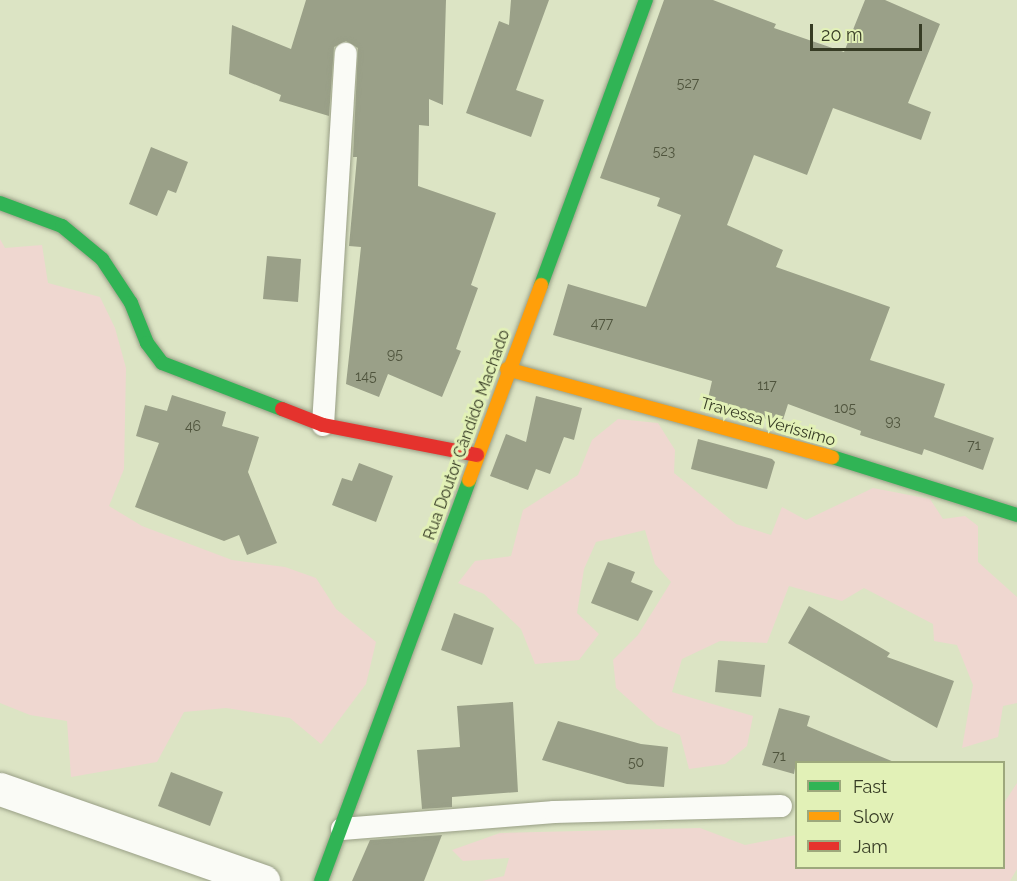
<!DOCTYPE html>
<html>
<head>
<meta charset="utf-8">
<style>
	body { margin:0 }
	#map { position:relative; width:1017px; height:881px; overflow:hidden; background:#dce4c4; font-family:Raleway,sans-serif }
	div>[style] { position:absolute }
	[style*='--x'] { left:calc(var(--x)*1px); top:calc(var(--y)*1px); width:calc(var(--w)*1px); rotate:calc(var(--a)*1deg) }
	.green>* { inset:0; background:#efd7d0 }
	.building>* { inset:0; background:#9aa088 }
	.roads { filter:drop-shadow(0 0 2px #989e85) drop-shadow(0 0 2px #989e85) }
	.lane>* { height:22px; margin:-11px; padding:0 11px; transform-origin:11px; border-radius:11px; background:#fafbf6 }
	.street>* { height:33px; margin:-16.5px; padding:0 16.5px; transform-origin:16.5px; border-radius:16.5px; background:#fafbf6 }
	.fast>* { height:14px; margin:-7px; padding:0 7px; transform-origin:7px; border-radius:7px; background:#30b455 }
	.slow>* { height:14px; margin:-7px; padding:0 7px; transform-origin:7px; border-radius:7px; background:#ff9f0a }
	.jam>* { height:14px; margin:-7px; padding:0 7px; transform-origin:7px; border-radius:7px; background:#e5322d }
	span { translate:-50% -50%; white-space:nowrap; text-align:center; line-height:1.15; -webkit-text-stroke:6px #e2f1b7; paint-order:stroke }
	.number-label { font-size:14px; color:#4f543d }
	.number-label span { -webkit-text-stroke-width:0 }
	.street-label { font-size:16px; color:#363b24 }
	.legend { position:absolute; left:795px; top:761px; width:210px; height:108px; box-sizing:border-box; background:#e2f1b7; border:2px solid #9da87c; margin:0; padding:8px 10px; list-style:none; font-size:18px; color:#363b24 }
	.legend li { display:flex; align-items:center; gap:12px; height:30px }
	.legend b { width:30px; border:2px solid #9da87c }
	.scale { position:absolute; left:810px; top:24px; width:112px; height:27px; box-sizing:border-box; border:3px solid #363b24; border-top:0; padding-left:8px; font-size:18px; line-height:21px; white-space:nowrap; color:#363b24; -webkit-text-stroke:4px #e2f1b7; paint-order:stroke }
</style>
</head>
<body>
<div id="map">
	<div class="green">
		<i style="clip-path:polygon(0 239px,5px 248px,42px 245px,48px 283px,100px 297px,115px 328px,126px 368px,124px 469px,109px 506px,142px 526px,232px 560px,285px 567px,316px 578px,336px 609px,376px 642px,366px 684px,321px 744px,290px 718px,226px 708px,184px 712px,157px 762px,71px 777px,67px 721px,30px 715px,0 703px)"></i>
		<i style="clip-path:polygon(618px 419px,658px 423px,675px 450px,674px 473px,736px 524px,771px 535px,782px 507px,806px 520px,873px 488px,930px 499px,943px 519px,965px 516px,978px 526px,978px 562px,1017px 597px,1017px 703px,1003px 706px,998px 737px,962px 748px,973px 685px,957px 645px,934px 641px,933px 624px,864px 588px,842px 601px,789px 586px,767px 643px,720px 641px,682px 659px,672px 692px,753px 716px,747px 746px,725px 764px,689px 769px,680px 735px,657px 725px,616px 688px,613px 660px,638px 635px,671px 582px,655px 564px,645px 530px,596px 542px,584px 569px,577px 613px,599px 634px,579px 660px,535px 664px,521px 629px,484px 594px,458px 583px,475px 561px,511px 556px,523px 510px,578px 475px,592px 440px)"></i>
		<i style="clip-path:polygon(1017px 783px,1017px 869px,1010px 881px,482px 881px,504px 876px,509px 858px,463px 861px,452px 850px,500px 833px,700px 828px,745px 845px,796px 835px,796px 868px,1004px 868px,1004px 803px)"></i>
	</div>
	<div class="building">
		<i style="clip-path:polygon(306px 0,446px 0,443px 105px,429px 99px,429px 126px,419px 125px,418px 186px,496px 213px,471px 285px,478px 288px,456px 349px,461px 351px,442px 397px,388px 374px,379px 397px,346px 384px,361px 247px,349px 246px,357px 157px,353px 157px,358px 48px,346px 41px,334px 47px,329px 116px,279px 101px,281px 95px,229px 74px,232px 25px,291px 49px)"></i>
		<i style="clip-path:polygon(511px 0,549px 0,516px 90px,544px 100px,531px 137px,466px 113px,499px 21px,509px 25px)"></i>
		<i style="clip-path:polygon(664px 0,713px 0,776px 24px,774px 28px,844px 52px,865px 0,885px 0,940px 24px,908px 103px,931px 112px,921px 140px,833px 108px,807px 175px,754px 155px,727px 225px,783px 250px,776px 267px,890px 307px,870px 360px,945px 384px,934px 417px,994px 438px,983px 470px,924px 449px,922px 455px,860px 435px,861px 431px,788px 404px,782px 423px,707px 403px,712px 381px,553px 335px,568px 284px,646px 307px,681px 215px,657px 206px,660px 198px,600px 178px)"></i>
		<i style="clip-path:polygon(151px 147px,188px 162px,176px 193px,168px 190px,157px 216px,129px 204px)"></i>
		<i style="clip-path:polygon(267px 256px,301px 259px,298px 302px,263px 299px)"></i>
		<i style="clip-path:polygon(172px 395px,226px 412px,222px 426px,259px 437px,248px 472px,277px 543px,247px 555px,239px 535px,224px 541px,135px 507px,159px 443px,136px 436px,145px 405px,167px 411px)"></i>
		<i style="clip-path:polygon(536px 396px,582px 408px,574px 440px,564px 437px,550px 474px,536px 469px,528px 490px,490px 476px,506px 434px,526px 442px)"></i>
		<i style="clip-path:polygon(698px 439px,772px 459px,775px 462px,767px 489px,691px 469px)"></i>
		<i style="clip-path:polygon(359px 463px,393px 476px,376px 522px,332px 505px,342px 478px,352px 481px)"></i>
		<i style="clip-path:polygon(608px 562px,635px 572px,631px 582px,653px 591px,638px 621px,591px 603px)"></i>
		<i style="clip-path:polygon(809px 606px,890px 653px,887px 657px,954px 681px,937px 728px,788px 643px)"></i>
		<i style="clip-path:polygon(454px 613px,494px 628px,482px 665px,441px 650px)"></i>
		<i style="clip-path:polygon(718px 660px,765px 665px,761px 697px,715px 692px)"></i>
		<i style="clip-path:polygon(513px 702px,518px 792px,452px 797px,452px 807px,422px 809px,417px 750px,460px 747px,457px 706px)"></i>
		<i style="clip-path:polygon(779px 708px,810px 716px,807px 726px,894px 762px,796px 762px,794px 774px,762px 765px)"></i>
		<i style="clip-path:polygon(558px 721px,641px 744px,668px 747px,664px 787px,627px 784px,542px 760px)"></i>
		<i style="clip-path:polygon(171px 772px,223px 792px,210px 826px,158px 806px)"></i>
		<i style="clip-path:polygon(442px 835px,424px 881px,352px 881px,370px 840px)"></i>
	</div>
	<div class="roads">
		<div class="lane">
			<i style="--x:323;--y:425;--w:372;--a:-86.5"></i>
			<i style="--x:342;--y:829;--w:213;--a:-4.6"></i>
			<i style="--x:554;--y:812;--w:227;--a:-1.5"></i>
		</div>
		<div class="street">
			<i style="--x:0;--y:789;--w:279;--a:19.3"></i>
		</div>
		<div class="fast">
			<i style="--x:0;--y:203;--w:66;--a:20.4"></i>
			<i style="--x:62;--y:226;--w:52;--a:39.5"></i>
			<i style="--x:102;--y:259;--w:53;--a:56.6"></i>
			<i style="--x:131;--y:303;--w:43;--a:68.2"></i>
			<i style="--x:147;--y:343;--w:25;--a:53"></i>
			<i style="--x:162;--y:363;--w:129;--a:21"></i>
			<i style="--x:541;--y:285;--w:304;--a:-69.8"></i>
			<i style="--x:832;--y:457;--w:194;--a:17.4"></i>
			<i style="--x:321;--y:881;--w:427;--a:-69.7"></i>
		</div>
		<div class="slow">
			<i style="--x:507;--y:369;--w:337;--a:15.2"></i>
			<i style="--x:469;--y:480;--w:208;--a:-69.7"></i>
		</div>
		<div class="jam">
			<i style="--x:282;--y:409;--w:44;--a:21.3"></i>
			<i style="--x:323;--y:425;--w:157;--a:11"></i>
		</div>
	</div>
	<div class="number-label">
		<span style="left:688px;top:83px">527</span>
		<span style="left:664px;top:151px">523</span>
		<span style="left:602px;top:323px">477</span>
		<span style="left:395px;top:354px">95</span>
		<span style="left:366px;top:376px">145</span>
		<span style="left:767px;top:385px">117</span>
		<span style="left:845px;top:408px">105</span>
		<span style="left:893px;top:421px">93</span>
		<span style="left:193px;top:426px">46</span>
		<span style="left:974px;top:445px">71</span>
		<span style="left:779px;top:756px">71</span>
		<span style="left:636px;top:762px">50</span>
	</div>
	<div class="street-label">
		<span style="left:768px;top:422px;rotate:16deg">Travessa Veríssimo</span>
		<span style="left:467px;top:435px;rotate:-70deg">Rua Doutor Cândido Machado</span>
	</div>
	<ul class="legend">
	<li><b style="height:8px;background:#30b455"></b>Fast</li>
	<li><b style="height:8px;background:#ff9f0a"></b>Slow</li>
	<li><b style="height:8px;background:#e5322d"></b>Jam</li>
	</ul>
	<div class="scale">20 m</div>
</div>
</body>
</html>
